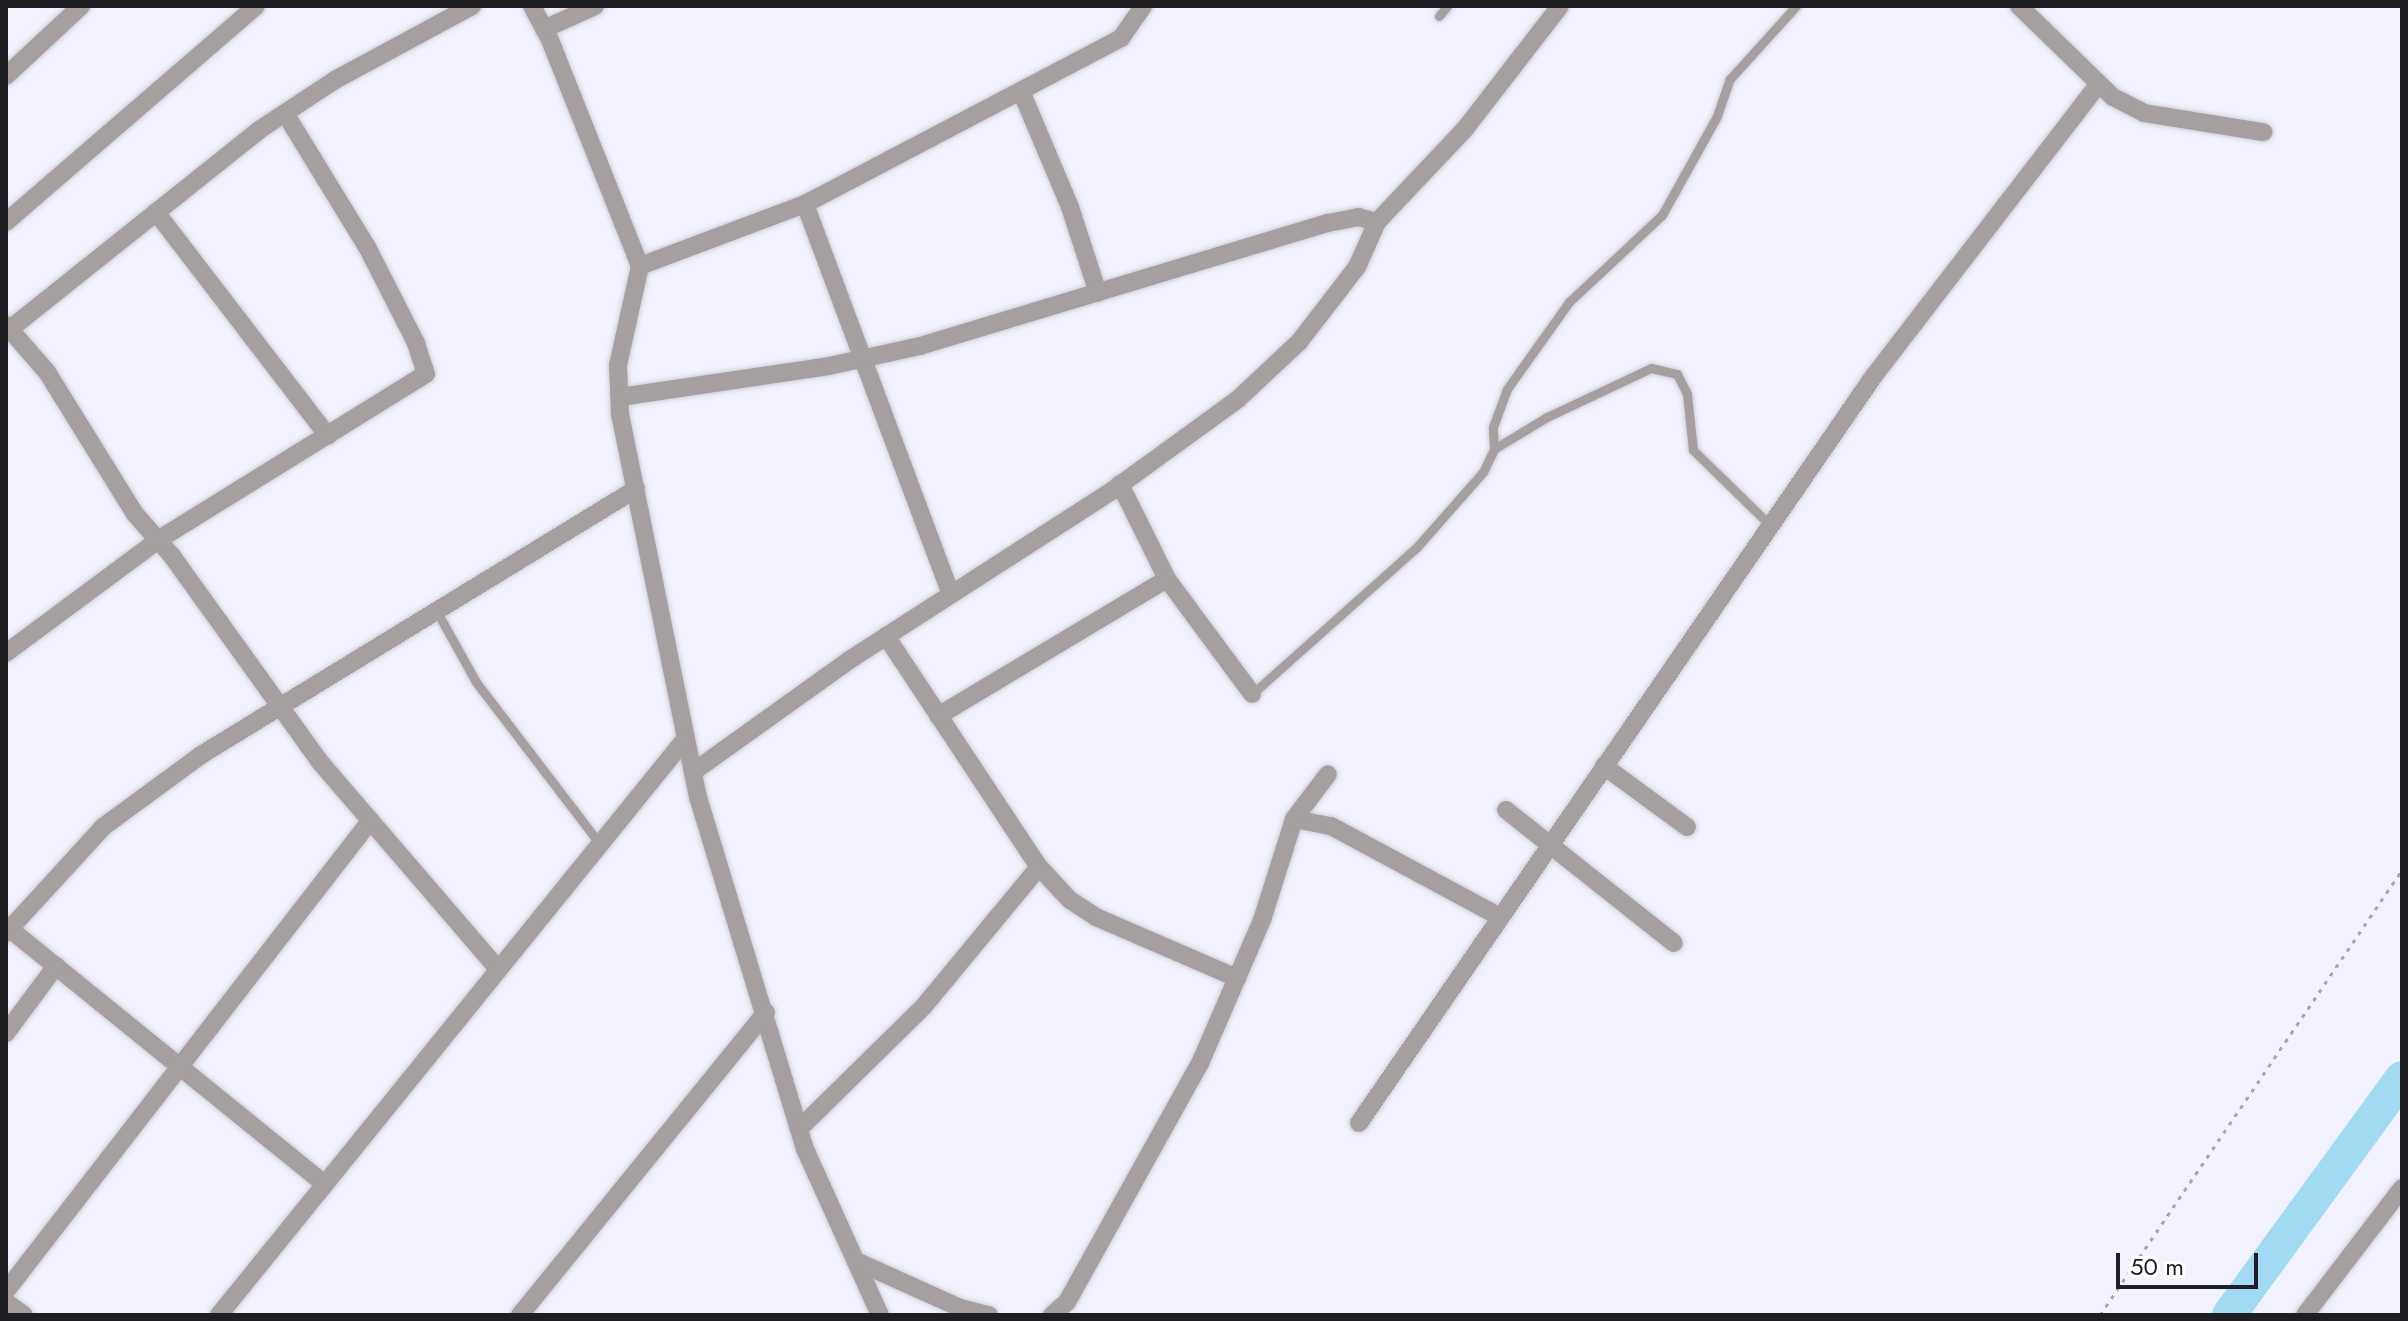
<!DOCTYPE html>
<html>
<head>
<meta charset="utf-8">
<style>
	body { margin:0 }
	#map { position:relative; width:2408px; height:1321px; overflow:hidden; background:#f2f2fe; font-family:Jost,sans-serif }
	div>[style] { position:absolute }
	[style*='--x'] { left:calc(var(--x)*1px); top:calc(var(--y)*1px); width:calc(var(--w)*1px); rotate:calc(var(--a)*1deg) }
	.river>* { height:34px; margin:-17px; padding:0 17px; transform-origin:17px; border-radius:17px; background:#a2daf4 }
	.path>* { height:3px; margin-top:-1.5px; transform-origin:0; background:repeating-linear-gradient(90deg,#a7a7b0 0 4px,transparent 0 10px) }
	.roads { filter:drop-shadow(0 0 2px #d0d0db) drop-shadow(0 0 2px #d0d0db) }
	.service>* { height:9px; margin:-4.5px; padding:0 4.5px; transform-origin:4.5px; border-radius:4.5px; background:#a69f9f }
	.minor>* { height:18px; margin:-9px; padding:0 9px; transform-origin:9px; border-radius:9px; background:#a69f9f }
	span { translate:-50% -50%; white-space:nowrap; text-align:center; line-height:1.15; -webkit-text-stroke:8px #fff; paint-order:stroke }
	.frame { position:absolute; inset:0; border:8px solid #1f1f23; pointer-events:none }
	.scale { position:absolute; left:2116px; top:1253px; width:142px; height:36px; box-sizing:border-box; border:4px solid #1f1f23; border-top:0; padding-left:10px; font-size:24px; line-height:28px; white-space:nowrap; color:#1f1f23; -webkit-text-stroke:6px #fff; paint-order:stroke }
</style>
</head>
<body>
<div id="map">
	<div class="river">
		<i style="--x:2229;--y:1315;--w:293;--a:-53.9"></i>
	</div>
	<div class="path">
		<i style="--x:2100;--y:1315;--w:538;--a:-55.84"></i>
	</div>
	<div class="roads">
		<div class="service">
			<i style="--x:1439;--y:16;--w:13;--a:-51"></i>
			<i style="--x:1494;--y:449;--w:62;--a:-31.1"></i>
			<i style="--x:1547;--y:417;--w:115;--a:-25.2"></i>
			<i style="--x:1651;--y:368;--w:27;--a:13"></i>
			<i style="--x:1677;--y:374;--w:22;--a:63"></i>
			<i style="--x:1687;--y:394;--w:56;--a:83.9"></i>
			<i style="--x:1693;--y:450;--w:109;--a:44.3"></i>
			<i style="--x:436;--y:610;--w:82;--a:60.9"></i>
			<i style="--x:476;--y:682;--w:204;--a:52.6"></i>
			<i style="--x:1252;--y:694;--w:220;--a:-41.7"></i>
			<i style="--x:1416;--y:548;--w:101;--a:-48.6"></i>
			<i style="--x:1483;--y:472;--w:25;--a:-64"></i>
			<i style="--x:1494;--y:449;--w:22;--a:-93"></i>
			<i style="--x:1493;--y:427;--w:40;--a:-69.8"></i>
			<i style="--x:1507;--y:389;--w:107;--a:-54.5"></i>
			<i style="--x:1569;--y:302;--w:127;--a:-43.1"></i>
			<i style="--x:1662;--y:215;--w:113;--a:-60.9"></i>
			<i style="--x:1717;--y:116;--w:39;--a:-71"></i>
			<i style="--x:1730;--y:79;--w:98;--a:-47.9"></i>
		</div>
		<div class="minor">
			<i style="--x:532;--y:6;--w:38;--a:62"></i>
			<i style="--x:550;--y:40;--w:243;--a:68.3"></i>
			<i style="--x:640;--y:266;--w:101;--a:102.5"></i>
			<i style="--x:618;--y:365;--w:49;--a:87.7"></i>
			<i style="--x:620;--y:414;--w:391;--a:78.5"></i>
			<i style="--x:698;--y:797;--w:368;--a:73.1"></i>
			<i style="--x:805;--y:1149;--w:182;--a:65.7"></i>
			<i style="--x:2019;--y:6;--w:131;--a:44.1"></i>
			<i style="--x:2113;--y:97;--w:35;--a:27"></i>
			<i style="--x:2144;--y:113;--w:121;--a:9.1"></i>
			<i style="--x:544;--y:29;--w:56;--a:-24.3"></i>
			<i style="--x:6;--y:76;--w:103;--a:-43"></i>
			<i style="--x:1021;--y:91;--w:126;--a:67.1"></i>
			<i style="--x:1070;--y:207;--w:90;--a:72"></i>
			<i style="--x:805;--y:204;--w:416;--a:69.5"></i>
			<i style="--x:156;--y:212;--w:282;--a:52.5"></i>
			<i style="--x:6;--y:222;--w:330;--a:-40.8"></i>
			<i style="--x:640;--y:266;--w:176;--a:-20.6"></i>
			<i style="--x:805;--y:204;--w:357;--a:-27.7"></i>
			<i style="--x:1121;--y:38;--w:39;--a:-55"></i>
			<i style="--x:6;--y:325;--w:62;--a:48.9"></i>
			<i style="--x:47;--y:372;--w:167;--a:58.2"></i>
			<i style="--x:135;--y:514;--w:56;--a:48.6"></i>
			<i style="--x:172;--y:556;--w:254;--a:54.3"></i>
			<i style="--x:320;--y:762;--w:273;--a:49.3"></i>
			<i style="--x:10;--y:329;--w:319;--a:-38.6"></i>
			<i style="--x:259;--y:130;--w:91;--a:-33.3"></i>
			<i style="--x:335;--y:80;--w:156;--a:-28.4"></i>
			<i style="--x:620;--y:397;--w:211;--a:-8.4"></i>
			<i style="--x:829;--y:366;--w:93;--a:-12.4"></i>
			<i style="--x:920;--y:346;--w:426;--a:-16.8"></i>
			<i style="--x:1328;--y:223;--w:31;--a:-11"></i>
			<i style="--x:1358;--y:217;--w:20;--a:15"></i>
			<i style="--x:1120;--y:484;--w:106;--a:63.7"></i>
			<i style="--x:1167;--y:579;--w:143;--a:53.5"></i>
			<i style="--x:886;--y:636;--w:277;--a:56.5"></i>
			<i style="--x:1039;--y:867;--w:45;--a:46.8"></i>
			<i style="--x:1070;--y:900;--w:31;--a:33"></i>
			<i style="--x:1096;--y:917;--w:154;--a:23.4"></i>
			<i style="--x:6;--y:653;--w:189;--a:-36.6"></i>
			<i style="--x:158;--y:540;--w:315;--a:-31.8"></i>
			<i style="--x:426;--y:374;--w:33;--a:-108"></i>
			<i style="--x:416;--y:343;--w:108;--a:-117"></i>
			<i style="--x:367;--y:247;--w:157;--a:-121.5"></i>
			<i style="--x:938;--y:716;--w:267;--a:-30.9"></i>
			<i style="--x:1604;--y:766;--w:103;--a:36.3"></i>
			<i style="--x:693;--y:772;--w:194;--a:-35.6"></i>
			<i style="--x:851;--y:659;--w:312;--a:-32.8"></i>
			<i style="--x:1113;--y:490;--w:153;--a:-36"></i>
			<i style="--x:1237;--y:400;--w:85;--a:-43.1"></i>
			<i style="--x:1299;--y:342;--w:95;--a:-52.3"></i>
			<i style="--x:1357;--y:267;--w:49;--a:-66"></i>
			<i style="--x:1377;--y:222;--w:128;--a:-46.6"></i>
			<i style="--x:1465;--y:129;--w:155;--a:-52.3"></i>
			<i style="--x:1506;--y:810;--w:214;--a:38.4"></i>
			<i style="--x:1294;--y:819;--w:38;--a:11"></i>
			<i style="--x:1331;--y:826;--w:192;--a:28.3"></i>
			<i style="--x:6;--y:926;--w:408;--a:39"></i>
			<i style="--x:6;--y:933;--w:144;--a:-47.5"></i>
			<i style="--x:103;--y:827;--w:122;--a:-36.3"></i>
			<i style="--x:201;--y:755;--w:510;--a:-31.45"></i>
			<i style="--x:6;--y:1033;--w:84;--a:-53.3"></i>
			<i style="--x:1359;--y:1123;--w:906;--a:-55.43"></i>
			<i style="--x:1873;--y:377;--w:369;--a:-52.4"></i>
			<i style="--x:799;--y:1129;--w:175;--a:-44.5"></i>
			<i style="--x:924;--y:1006;--w:180;--a:-50.4"></i>
			<i style="--x:856;--y:1261;--w:114;--a:24.3"></i>
			<i style="--x:960;--y:1308;--w:30;--a:14"></i>
			<i style="--x:6;--y:1291;--w:594;--a:-52.24"></i>
			<i style="--x:6;--y:1302;--w:22;--a:36"></i>
			<i style="--x:219;--y:1315;--w:742;--a:-51.01"></i>
			<i style="--x:520;--y:1315;--w:390;--a:-50.9"></i>
			<i style="--x:1052;--y:1315;--w:20;--a:-41"></i>
			<i style="--x:1067;--y:1302;--w:276;--a:-60.9"></i>
			<i style="--x:1201;--y:1061;--w:154;--a:-66.6"></i>
			<i style="--x:1262;--y:920;--w:106;--a:-72.4"></i>
			<i style="--x:1294;--y:819;--w:56;--a:-52.9"></i>
			<i style="--x:2305;--y:1315;--w:160;--a:-52.6"></i>
		</div>
	</div>
	<div class="frame"></div>
	<div class="scale">50 m</div>
</div>
</body>
</html>
